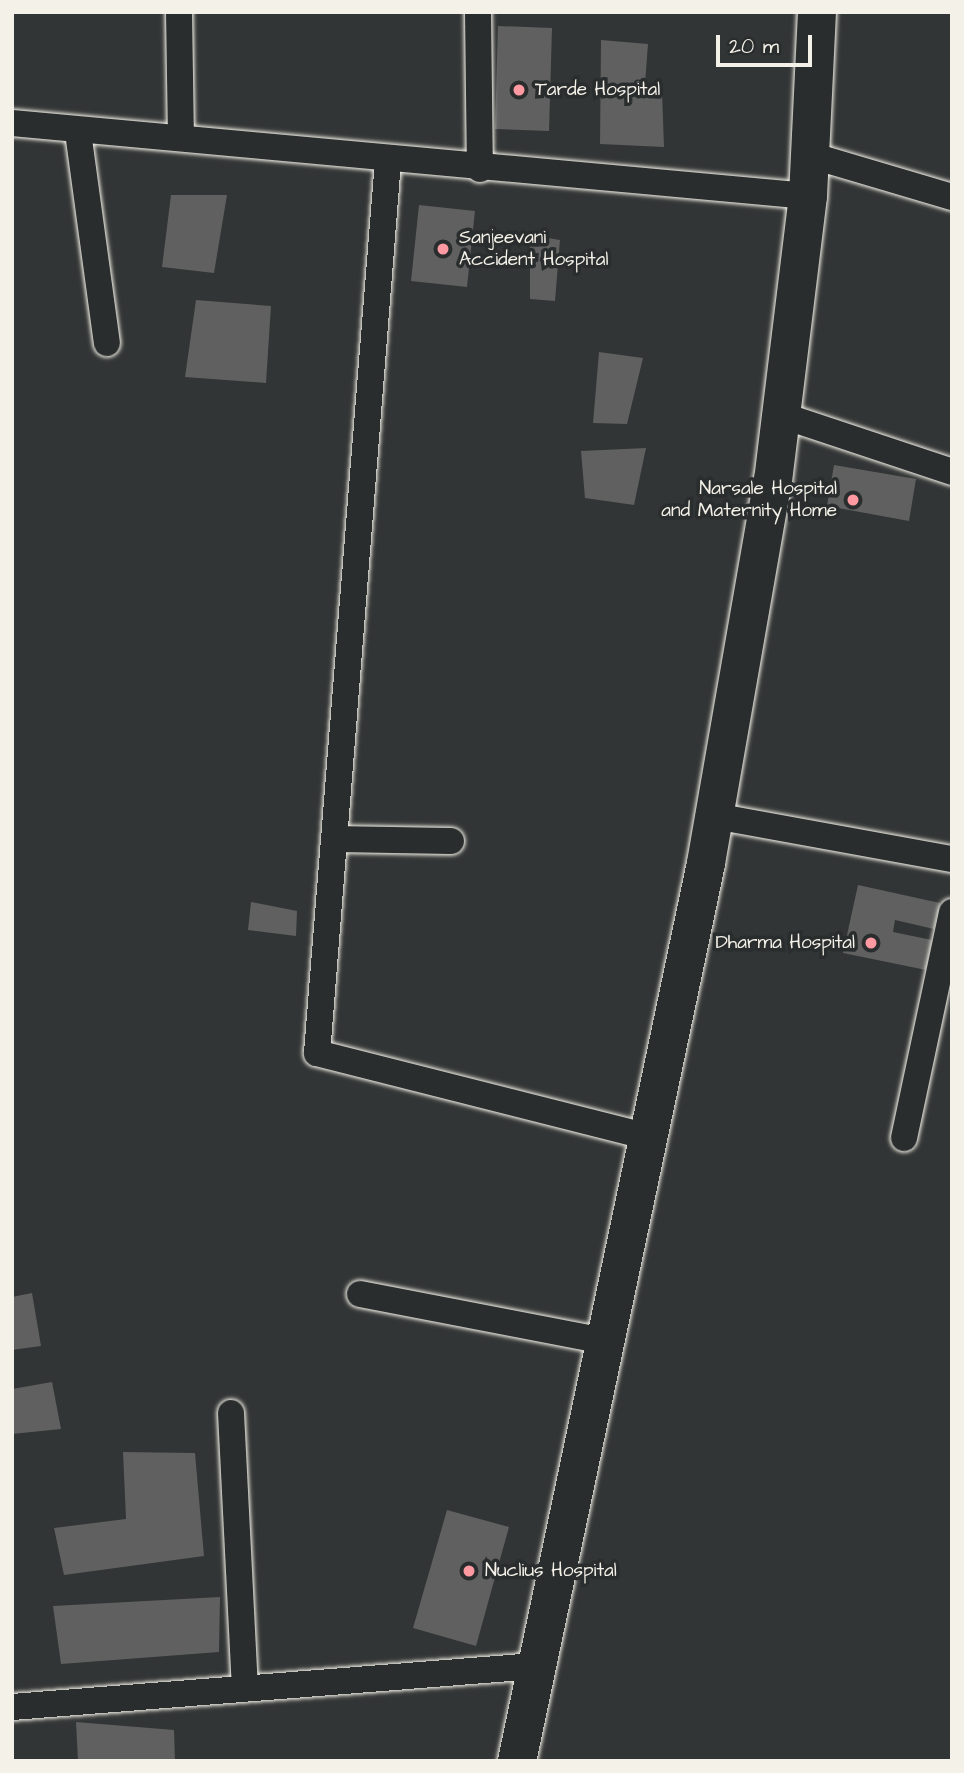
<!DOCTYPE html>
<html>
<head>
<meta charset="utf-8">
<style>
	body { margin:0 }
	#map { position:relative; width:964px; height:1773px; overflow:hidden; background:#323535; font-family:"Architects Daughter",sans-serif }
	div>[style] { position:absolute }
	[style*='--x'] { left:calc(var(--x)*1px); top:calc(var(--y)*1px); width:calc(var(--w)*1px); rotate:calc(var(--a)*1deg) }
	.building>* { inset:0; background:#5f605f }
	.roads { filter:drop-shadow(0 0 2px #f4f1e8) drop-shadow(0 0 2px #f4f1e8) }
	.street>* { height:26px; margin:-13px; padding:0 13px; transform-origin:13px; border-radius:13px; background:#2a2d2e }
	.secondary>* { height:38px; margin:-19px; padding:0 19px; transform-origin:19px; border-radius:19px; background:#2a2d2e }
	.dots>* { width:19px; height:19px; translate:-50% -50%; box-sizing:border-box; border:4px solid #2a2d2e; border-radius:50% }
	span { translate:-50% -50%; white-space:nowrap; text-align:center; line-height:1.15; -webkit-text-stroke:7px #2a2d2e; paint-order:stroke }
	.poi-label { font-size:19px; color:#f4f1e8 }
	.left { translate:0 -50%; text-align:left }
	.right { translate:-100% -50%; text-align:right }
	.frame { position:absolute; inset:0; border:14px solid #f4f1e8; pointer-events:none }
	.scale { position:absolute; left:716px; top:35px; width:96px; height:32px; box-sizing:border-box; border:4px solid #f4f1e8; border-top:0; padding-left:9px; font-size:21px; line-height:24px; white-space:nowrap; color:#f4f1e8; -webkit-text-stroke:5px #2a2d2e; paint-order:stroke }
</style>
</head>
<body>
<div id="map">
	<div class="building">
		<i style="clip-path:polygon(498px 26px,552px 28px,549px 131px,495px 129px)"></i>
		<i style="clip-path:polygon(601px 40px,648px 44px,645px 83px,662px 92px,664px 147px,600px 144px)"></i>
		<i style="clip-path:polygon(171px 195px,227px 195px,214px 273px,162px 267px)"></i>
		<i style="clip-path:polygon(419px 205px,475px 211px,467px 287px,411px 281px)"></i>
		<i style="clip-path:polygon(530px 235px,560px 240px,555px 301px,530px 299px)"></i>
		<i style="clip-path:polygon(196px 300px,271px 306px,266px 383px,185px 377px)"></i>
		<i style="clip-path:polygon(599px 352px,643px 358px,627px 424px,593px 423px)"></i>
		<i style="clip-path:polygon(646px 448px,634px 505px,585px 498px,581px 451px)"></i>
		<i style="clip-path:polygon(834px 465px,916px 479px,909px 521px,827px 506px)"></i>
		<i style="clip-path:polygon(858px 885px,940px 903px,934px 929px,895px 920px,893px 932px,932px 940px,926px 970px,843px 953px)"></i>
		<i style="clip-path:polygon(251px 902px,297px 911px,296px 936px,248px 930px)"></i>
		<i style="clip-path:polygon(32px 1293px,41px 1346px,12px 1350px,12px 1297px)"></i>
		<i style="clip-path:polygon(52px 1382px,61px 1429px,12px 1434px,12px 1389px)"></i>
		<i style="clip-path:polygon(123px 1452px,195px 1453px,204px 1556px,64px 1575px,54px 1528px,126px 1519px)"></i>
		<i style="clip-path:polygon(447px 1510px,509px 1527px,476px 1646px,413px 1628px)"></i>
		<i style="clip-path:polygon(220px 1597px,219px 1652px,61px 1664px,53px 1606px)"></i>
		<i style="clip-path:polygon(76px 1722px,174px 1730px,175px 1761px,78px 1761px)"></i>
	</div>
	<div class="roads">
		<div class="street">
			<i style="--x:179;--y:12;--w:124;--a:89.1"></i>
			<i style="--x:478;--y:12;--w:157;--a:89.3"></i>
			<i style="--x:12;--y:123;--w:799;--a:5.24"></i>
			<i style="--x:78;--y:132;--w:213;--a:82.2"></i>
			<i style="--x:810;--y:155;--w:148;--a:16.5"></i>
			<i style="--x:388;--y:161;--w:895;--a:94.55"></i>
			<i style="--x:317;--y:1053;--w:341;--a:14.2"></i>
			<i style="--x:781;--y:415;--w:180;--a:18.4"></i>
			<i style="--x:715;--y:816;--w:241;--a:10.3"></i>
			<i style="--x:334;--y:839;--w:117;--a:1"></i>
			<i style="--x:904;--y:1138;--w:231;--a:-78"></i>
			<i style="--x:360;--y:1294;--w:249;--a:10.9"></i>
			<i style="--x:231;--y:1413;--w:274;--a:87.1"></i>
			<i style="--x:12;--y:1707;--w:525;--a:-4.48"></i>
		</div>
		<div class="secondary">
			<i style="--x:517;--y:1761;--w:918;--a:-78.11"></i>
			<i style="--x:706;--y:863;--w:388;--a:-80.1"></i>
			<i style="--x:773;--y:481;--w:287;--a:-83"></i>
			<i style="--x:808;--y:196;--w:184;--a:-87.2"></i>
		</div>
	</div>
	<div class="dots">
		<i style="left:519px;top:90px;background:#ff9aa2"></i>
		<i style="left:443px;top:249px;background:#ff9aa2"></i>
		<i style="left:853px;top:500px;background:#ff9aa2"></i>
		<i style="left:871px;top:943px;background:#ff9aa2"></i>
		<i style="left:469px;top:1571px;background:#ff9aa2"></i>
	</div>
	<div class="poi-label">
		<span class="left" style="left:535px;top:90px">Tarde Hospital</span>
		<span class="left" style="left:459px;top:249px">Sanjeevani<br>Accident Hospital</span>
		<span class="right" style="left:837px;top:500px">Narsale Hospital<br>and Maternity Home</span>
		<span class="right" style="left:855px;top:943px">Dharma Hospital</span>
		<span class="left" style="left:485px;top:1571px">Nuclius Hospital</span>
	</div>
	<div class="frame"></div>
	<div class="scale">20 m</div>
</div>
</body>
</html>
